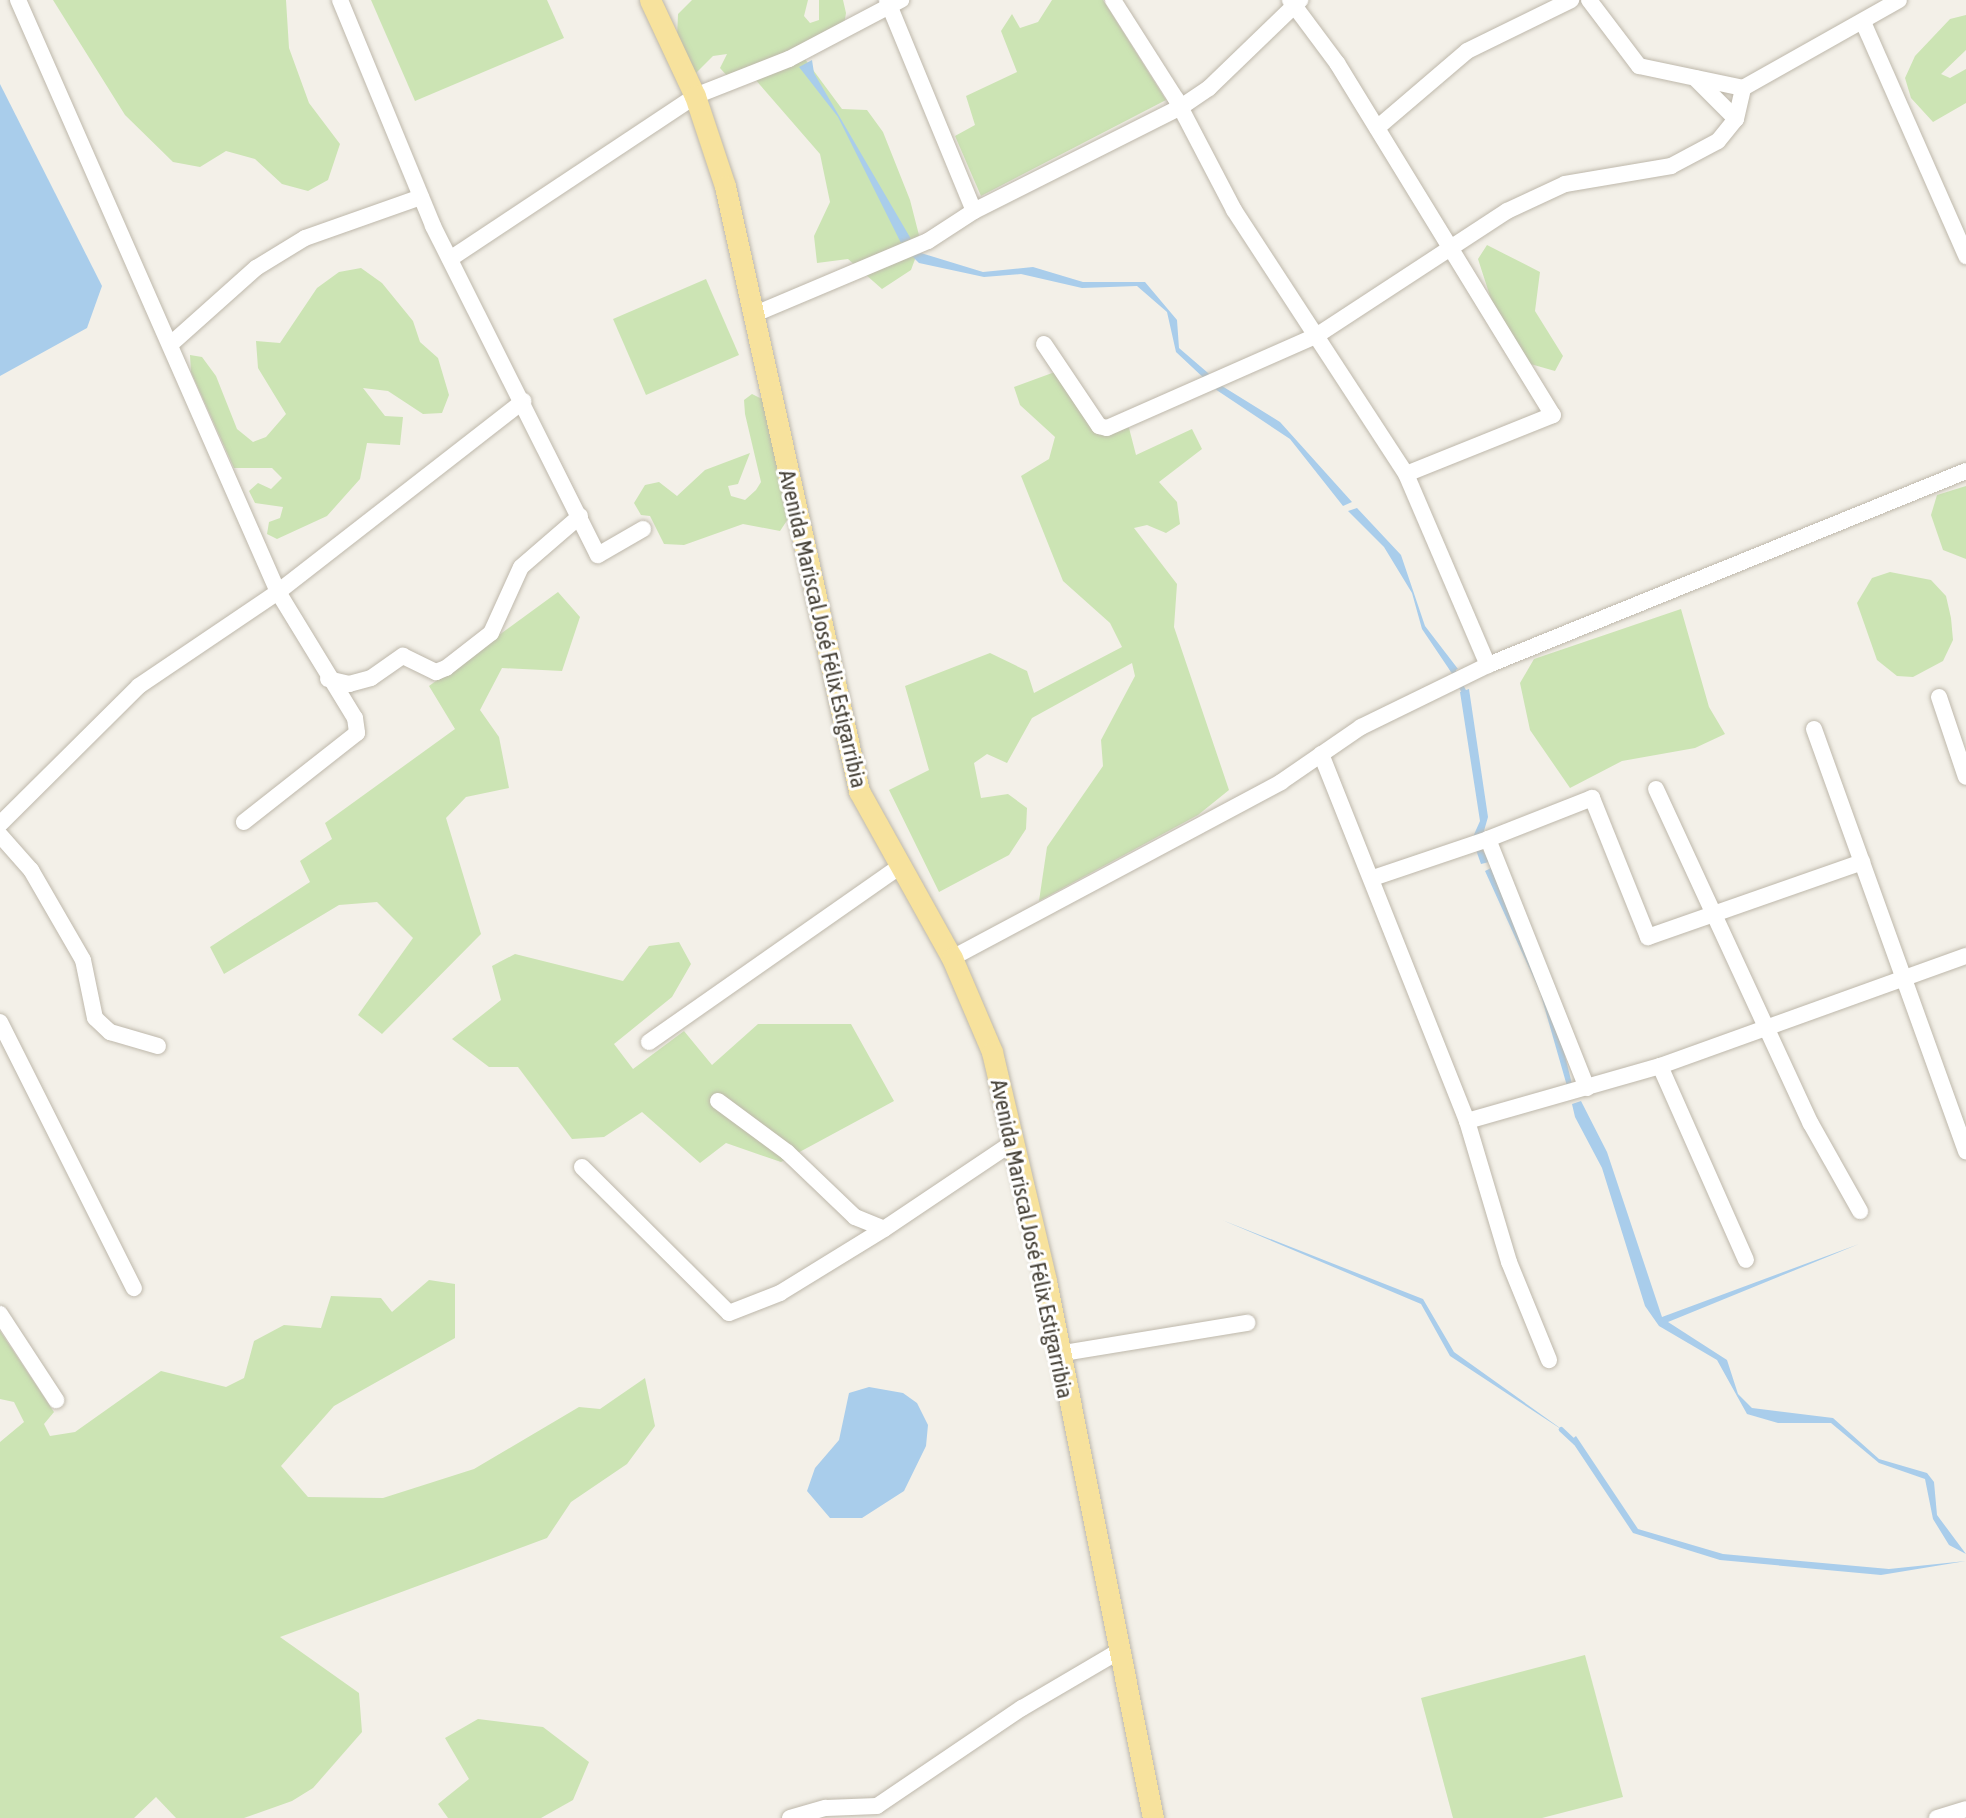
<!DOCTYPE html>
<html>
<head>
<meta charset="utf-8">
<style>
	body { margin:0 }
	#map { position:relative; width:1966px; height:1818px; overflow:hidden; background:#f3f0e8; font-family:"Asap Condensed",sans-serif }
	div>[style] { position:absolute }
	[style*='--x'] { left:calc(var(--x)*1px); top:calc(var(--y)*1px); width:calc(var(--w)*1px); rotate:calc(var(--a)*1deg) }
	.green>* { inset:0; background:#cce4b4 }
	.water>* { inset:0; background:#a9cdeb }
	.stream>* { height:4.5px; margin:-2.25px; padding:0 2.25px; transform-origin:2.25px; border-radius:2.25px; background:#a9cdeb }
	.roads { filter:drop-shadow(0 0 2px #beb8ab) drop-shadow(0 0 2px #beb8ab) }
	.minor>* { height:16px; margin:-8px; padding:0 8px; transform-origin:8px; border-radius:8px; background:#fff }
	.major>* { height:21px; margin:-10.5px; padding:0 10.5px; transform-origin:10.5px; border-radius:10.5px; background:#f7e29d }
	span { translate:-50% -50%; white-space:nowrap; text-align:center; line-height:1.15; -webkit-text-stroke:6px #fff; paint-order:stroke }
	.street-label { font-size:23px; color:#464137 }
</style>
</head>
<body>
<div id="map">
	<div class="green">
		<i style="clip-path:polygon(53px 0,286px 0,289px 48px,309px 103px,340px 144px,328px 180px,308px 191px,282px 184px,255px 159px,226px 151px,200px 167px,173px 162px,125px 115px)"></i>
		<i style="clip-path:polygon(371px 0,547px 0,564px 38px,415px 101px)"></i>
		<i style="clip-path:polygon(692px 0,808px 0,804px 16px,810px 23px,819px 20px,819px 0,843px 0,846px 13px,843px 31px,729px 78px,720px 68px,727px 54px,713px 56px,691px 78px,677px 37px,678px 14px)"></i>
		<i style="clip-path:polygon(1052px 0,1103px 0,1166px 100px,981px 196px,955px 136px,975px 125px,966px 96px,1017px 72px,1001px 31px,1012px 14px,1020px 28px,1038px 22px)"></i>
		<i style="clip-path:polygon(1966px 15px,1966px 50px,1941px 74px,1950px 78px,1966px 69px,1966px 103px,1933px 122px,1911px 98px,1905px 78px,1915px 56px,1950px 19px)"></i>
		<i style="clip-path:polygon(802px 55px,842px 109px,867px 110px,883px 132px,910px 200px,921px 243px,911px 270px,882px 289px,848px 259px,817px 263px,814px 236px,830px 202px,820px 154px,754px 78px)"></i>
		<i style="clip-path:polygon(1487px 245px,1540px 272px,1535px 311px,1563px 356px,1555px 371px,1527px 363px,1500px 327px,1478px 259px)"></i>
		<i style="clip-path:polygon(361px 268px,382px 283px,413px 321px,420px 342px,438px 358px,449px 395px,442px 413px,423px 414px,388px 391px,363px 388px,385px 416px,403px 417px,400px 445px,367px 443px,360px 479px,327px 516px,277px 539px,267px 534px,269px 522px,280px 518px,283px 507px,255px 503px,249px 491px,258px 483px,271px 489px,282px 478px,272px 468px,234px 468px,191px 372px,190px 355px,202px 357px,216px 376px,237px 429px,253px 442px,266px 437px,286px 414px,258px 368px,256px 341px,280px 343px,317px 288px,339px 272px)"></i>
		<i style="clip-path:polygon(706px 279px,739px 355px,646px 395px,613px 319px)"></i>
		<i style="clip-path:polygon(1063px 369px,1103px 424px,1129px 428px,1136px 455px,1192px 429px,1202px 449px,1159px 482px,1177px 502px,1180px 524px,1166px 533px,1147px 525px,1134px 528px,1177px 584px,1174px 627px,1229px 790px,1198px 815px,1039px 901px,1047px 847px,1103px 766px,1101px 740px,1135px 676px,1132px 663px,1032px 718px,1007px 763px,987px 754px,974px 763px,981px 798px,1008px 794px,1027px 808px,1026px 829px,1009px 855px,939px 892px,889px 790px,929px 770px,905px 686px,990px 653px,1027px 671px,1034px 693px,1122px 647px,1110px 623px,1063px 581px,1021px 476px,1049px 459px,1055px 437px,1020px 405px,1014px 387px)"></i>
		<i style="clip-path:polygon(752px 394px,762px 399px,777px 448px,788px 519px,780px 531px,743px 524px,684px 545px,664px 544px,650px 516px,641px 515px,634px 503px,645px 485px,659px 482px,677px 496px,705px 470px,750px 453px,738px 484px,728px 486px,731px 496px,745px 500px,756px 490px,761px 482px,745px 414px,744px 400px)"></i>
		<i style="clip-path:polygon(1966px 486px,1966px 559px,1943px 550px,1931px 515px,1937px 495px)"></i>
		<i style="clip-path:polygon(1890px 572px,1931px 580px,1946px 596px,1951px 618px,1953px 640px,1943px 661px,1913px 677px,1897px 676px,1877px 660px,1857px 603px,1872px 578px)"></i>
		<i style="clip-path:polygon(558px 592px,580px 617px,562px 671px,502px 668px,480px 710px,499px 737px,509px 788px,466px 797px,446px 818px,481px 934px,382px 1034px,358px 1015px,413px 938px,377px 902px,339px 905px,224px 974px,210px 947px,310px 882px,300px 861px,332px 839px,325px 823px,455px 729px,429px 686px)"></i>
		<i style="clip-path:polygon(1681px 609px,1709px 707px,1725px 734px,1695px 748px,1622px 761px,1570px 788px,1530px 730px,1520px 683px,1534px 659px)"></i>
		<i style="clip-path:polygon(679px 942px,691px 964px,672px 997px,614px 1044px,633px 1069px,684px 1031px,712px 1065px,758px 1024px,851px 1024px,894px 1101px,781px 1162px,726px 1143px,700px 1163px,642px 1112px,604px 1137px,572px 1139px,518px 1067px,489px 1067px,452px 1039px,501px 1000px,492px 966px,515px 954px,623px 981px,649px 946px)"></i>
		<i style="clip-path:polygon(429px 1280px,455px 1284px,455px 1338px,334px 1406px,281px 1466px,308px 1497px,383px 1498px,474px 1469px,579px 1407px,600px 1409px,645px 1378px,655px 1426px,627px 1464px,571px 1502px,547px 1538px,280px 1637px,359px 1693px,362px 1732px,313px 1788px,292px 1801px,244px 1818px,176px 1818px,156px 1797px,134px 1818px,0 1818px,0 1442px,24px 1422px,14px 1402px,0 1399px,0 1331px,54px 1412px,44px 1424px,50px 1436px,75px 1432px,161px 1371px,226px 1387px,244px 1378px,254px 1341px,284px 1325px,321px 1328px,331px 1296px,381px 1298px,392px 1312px)"></i>
		<i style="clip-path:polygon(1585px 1655px,1623px 1797px,1542px 1818px,1453px 1818px,1421px 1698px)"></i>
		<i style="clip-path:polygon(478px 1719px,543px 1727px,589px 1762px,573px 1800px,541px 1818px,448px 1818px,438px 1804px,469px 1779px,445px 1738px)"></i>
	</div>
	<div class="water">
		<i style="clip-path:polygon(812px 60px,814px 73px,911px 239px,901px 243px,838px 117px,799px 67px)"></i>
		<i style="clip-path:polygon(0 84px,102px 286px,87px 328px,0 376px)"></i>
		<i style="clip-path:polygon(921px 253px,983px 272px,1033px 267px,1083px 282px,1145px 282px,1177px 320px,1179px 348px,1215px 379px,1208px 382px,1176px 352px,1167px 312px,1137px 286px,1082px 288px,1021px 274px,984px 277px,919px 263px,912px 256px)"></i>
		<i style="clip-path:polygon(1222px 386px,1280px 422px,1352px 502px,1343px 506px,1290px 439px,1215px 389px)"></i>
		<i style="clip-path:polygon(1357px 508px,1401px 555px,1425px 626px,1458px 669px,1451px 672px,1422px 629px,1412px 593px,1384px 547px,1348px 511px)"></i>
		<i style="clip-path:polygon(1469px 689px,1488px 817px,1480px 845px,1489px 862px,1481px 864px,1472px 839px,1480px 821px,1460px 692px)"></i>
		<i style="clip-path:polygon(1491px 868px,1561px 1040px,1572px 1084px,1567px 1086px,1540px 992px,1485px 871px)"></i>
		<i style="clip-path:polygon(1581px 1101px,1607px 1152px,1662px 1317px,1859px 1244px,1668px 1322px,1727px 1360px,1738px 1394px,1752px 1408px,1833px 1418px,1879px 1459px,1927px 1473px,1934px 1482px,1937px 1515px,1966px 1554px,1949px 1545px,1933px 1519px,1925px 1479px,1879px 1463px,1831px 1423px,1778px 1423px,1747px 1414px,1717px 1360px,1659px 1326px,1645px 1306px,1602px 1168px,1575px 1117px,1572px 1104px)"></i>
		<i style="clip-path:polygon(1222px 1220px,1423px 1299px,1454px 1352px,1567px 1433px,1450px 1356px,1421px 1304px)"></i>
		<i style="clip-path:polygon(869px 1387px,903px 1393px,917px 1403px,928px 1425px,926px 1446px,904px 1491px,862px 1518px,830px 1518px,807px 1491px,815px 1468px,839px 1440px,849px 1393px)"></i>
		<i style="clip-path:polygon(1576px 1436px,1638px 1529px,1723px 1554px,1889px 1569px,1966px 1561px,1881px 1575px,1720px 1560px,1633px 1533px,1571px 1440px)"></i>
	</div>
	<div class="stream">
		<i style="--x:1451;--y:666;--w:34;--a:63"></i>
		<i style="--x:1561;--y:1429;--w:19;--a:43"></i>
	</div>
	<div class="roads">
		<div class="minor">
			<i style="--x:18;--y:0;--w:647;--a:66.29"></i>
			<i style="--x:278;--y:592;--w:148;--a:58.6"></i>
			<i style="--x:355;--y:718;--w:15;--a:82"></i>
			<i style="--x:357;--y:733;--w:144;--a:141.8"></i>
			<i style="--x:340;--y:0;--w:244;--a:67.6"></i>
			<i style="--x:433;--y:226;--w:368;--a:63.4"></i>
			<i style="--x:598;--y:555;--w:52;--a:-30"></i>
			<i style="--x:887;--y:0;--w:228;--a:67.6"></i>
			<i style="--x:1113;--y:0;--w:117;--a:57.5"></i>
			<i style="--x:1176;--y:99;--w:125;--a:62.4"></i>
			<i style="--x:1234;--y:210;--w:315;--a:56.9"></i>
			<i style="--x:1406;--y:474;--w:208;--a:66.8"></i>
			<i style="--x:1290;--y:0;--w:79;--a:53.3"></i>
			<i style="--x:1337;--y:63;--w:413;--a:58.5"></i>
			<i style="--x:1553;--y:415;--w:158;--a:158.1"></i>
			<i style="--x:1589;--y:0;--w:83;--a:52.9"></i>
			<i style="--x:1639;--y:66;--w:106;--a:11.9"></i>
			<i style="--x:1743;--y:88;--w:179;--a:-29.4"></i>
			<i style="--x:1863;--y:22;--w:256;--a:66.2"></i>
			<i style="--x:1695;--y:78;--w:58;--a:45"></i>
			<i style="--x:1377;--y:128;--w:118;--a:-40.5"></i>
			<i style="--x:1467;--y:51;--w:116;--a:-26.1"></i>
			<i style="--x:450;--y:259;--w:294;--a:-33.6"></i>
			<i style="--x:695;--y:96;--w:101;--a:-21.5"></i>
			<i style="--x:789;--y:59;--w:127;--a:-27.8"></i>
			<i style="--x:755;--y:314;--w:188;--a:-22.9"></i>
			<i style="--x:928;--y:241;--w:55;--a:-33.1"></i>
			<i style="--x:974;--y:211;--w:232;--a:-26.7"></i>
			<i style="--x:1181;--y:107;--w:34;--a:-34"></i>
			<i style="--x:1209;--y:88;--w:127;--a:-44"></i>
			<i style="--x:172;--y:343;--w:113;--a:-41.8"></i>
			<i style="--x:256;--y:268;--w:57;--a:-31.5"></i>
			<i style="--x:305;--y:238;--w:123;--a:-19.5"></i>
			<i style="--x:1044;--y:344;--w:99;--a:56.1"></i>
			<i style="--x:1099;--y:426;--w:8;--a:14"></i>
			<i style="--x:1107;--y:428;--w:228;--a:-23.8"></i>
			<i style="--x:1316;--y:336;--w:228;--a:-33.2"></i>
			<i style="--x:1507;--y:211;--w:64;--a:-25"></i>
			<i style="--x:1565;--y:184;--w:108;--a:-9.6"></i>
			<i style="--x:1671;--y:166;--w:53;--a:-28"></i>
			<i style="--x:1718;--y:141;--w:28;--a:-51"></i>
			<i style="--x:1736;--y:119;--w:32;--a:-77"></i>
			<i style="--x:328;--y:679;--w:22;--a:13"></i>
			<i style="--x:349;--y:684;--w:23;--a:-15"></i>
			<i style="--x:371;--y:678;--w:39;--a:-35"></i>
			<i style="--x:403;--y:656;--w:37;--a:26"></i>
			<i style="--x:436;--y:672;--w:11;--a:-22"></i>
			<i style="--x:446;--y:668;--w:57;--a:-37.9"></i>
			<i style="--x:491;--y:633;--w:72;--a:-65.6"></i>
			<i style="--x:521;--y:567;--w:78;--a:-40.8"></i>
			<i style="--x:1939;--y:697;--w:84;--a:71.4"></i>
			<i style="--x:1814;--y:729;--w:449;--a:70.2"></i>
			<i style="--x:1321;--y:754;--w:395;--a:68.3"></i>
			<i style="--x:1467;--y:1121;--w:147;--a:73.4"></i>
			<i style="--x:1509;--y:1262;--w:106;--a:67.8"></i>
			<i style="--x:1656;--y:789;--w:369;--a:65.2"></i>
			<i style="--x:1811;--y:1124;--w:100;--a:60.6"></i>
			<i style="--x:0;--y:824;--w:196;--a:-44.8"></i>
			<i style="--x:139;--y:686;--w:168;--a:-34.1"></i>
			<i style="--x:278;--y:592;--w:311;--a:-37.9"></i>
			<i style="--x:0;--y:835;--w:47;--a:48.5"></i>
			<i style="--x:31;--y:870;--w:104;--a:60"></i>
			<i style="--x:83;--y:960;--w:59;--a:78.3"></i>
			<i style="--x:95;--y:1018;--w:21;--a:43"></i>
			<i style="--x:110;--y:1032;--w:50;--a:16.3"></i>
			<i style="--x:1373;--y:878;--w:121;--a:-18.7"></i>
			<i style="--x:952;--y:958;--w:373;--a:-28.1"></i>
			<i style="--x:1281;--y:782;--w:97;--a:-34.5"></i>
			<i style="--x:1361;--y:727;--w:141;--a:-26"></i>
			<i style="--x:1488;--y:665;--w:516;--a:-22.09"></i>
			<i style="--x:0;--y:1022;--w:298;--a:63.3"></i>
			<i style="--x:649;--y:1042;--w:307;--a:-35"></i>
			<i style="--x:1660;--y:1066;--w:212;--a:66.1"></i>
			<i style="--x:1587;--y:1088;--w:268;--a:-111.7"></i>
			<i style="--x:1488;--y:839;--w:112;--a:-21.5"></i>
			<i style="--x:1592;--y:798;--w:150;--a:68.1"></i>
			<i style="--x:1648;--y:937;--w:227;--a:-19.3"></i>
			<i style="--x:718;--y:1101;--w:86;--a:36.5"></i>
			<i style="--x:787;--y:1152;--w:94;--a:43.7"></i>
			<i style="--x:855;--y:1217;--w:31;--a:22"></i>
			<i style="--x:884;--y:1229;--w:158;--a:-33.9"></i>
			<i style="--x:1467;--y:1121;--w:201;--a:-15.9"></i>
			<i style="--x:1660;--y:1066;--w:325;--a:-19.8"></i>
			<i style="--x:582;--y:1167;--w:207;--a:44.8"></i>
			<i style="--x:729;--y:1313;--w:55;--a:-21.4"></i>
			<i style="--x:780;--y:1293;--w:122;--a:-31.6"></i>
			<i style="--x:0;--y:1314;--w:103;--a:56.9"></i>
			<i style="--x:1057;--y:1354;--w:193;--a:-9.3"></i>
			<i style="--x:790;--y:1818;--w:37;--a:-16"></i>
			<i style="--x:826;--y:1808;--w:51;--a:-2.2"></i>
			<i style="--x:877;--y:1806;--w:175;--a:-34.1"></i>
			<i style="--x:1022;--y:1708;--w:115;--a:-30.4"></i>
			<i style="--x:1937;--y:1818;--w:30;--a:-17"></i>
		</div>
		<div class="major">
			<i style="--x:650;--y:0;--w:106;--a:64.9"></i>
			<i style="--x:695;--y:96;--w:95;--a:71.6"></i>
			<i style="--x:725;--y:186;--w:620;--a:77.51"></i>
			<i style="--x:859;--y:791;--w:191;--a:60.9"></i>
			<i style="--x:952;--y:958;--w:102;--a:66.9"></i>
			<i style="--x:992;--y:1052;--w:235;--a:76.7"></i>
			<i style="--x:1046;--y:1281;--w:548;--a:78.73"></i>
		</div>
	</div>
	<div class="street-label">
		<span style="left:823px;top:629px;rotate:77deg">Avenida Mariscal José Félix Estigarribia</span>
		<span style="left:1032px;top:1239px;rotate:78deg">Avenida Mariscal José Félix Estigarribia</span>
	</div>
</div>
</body>
</html>
